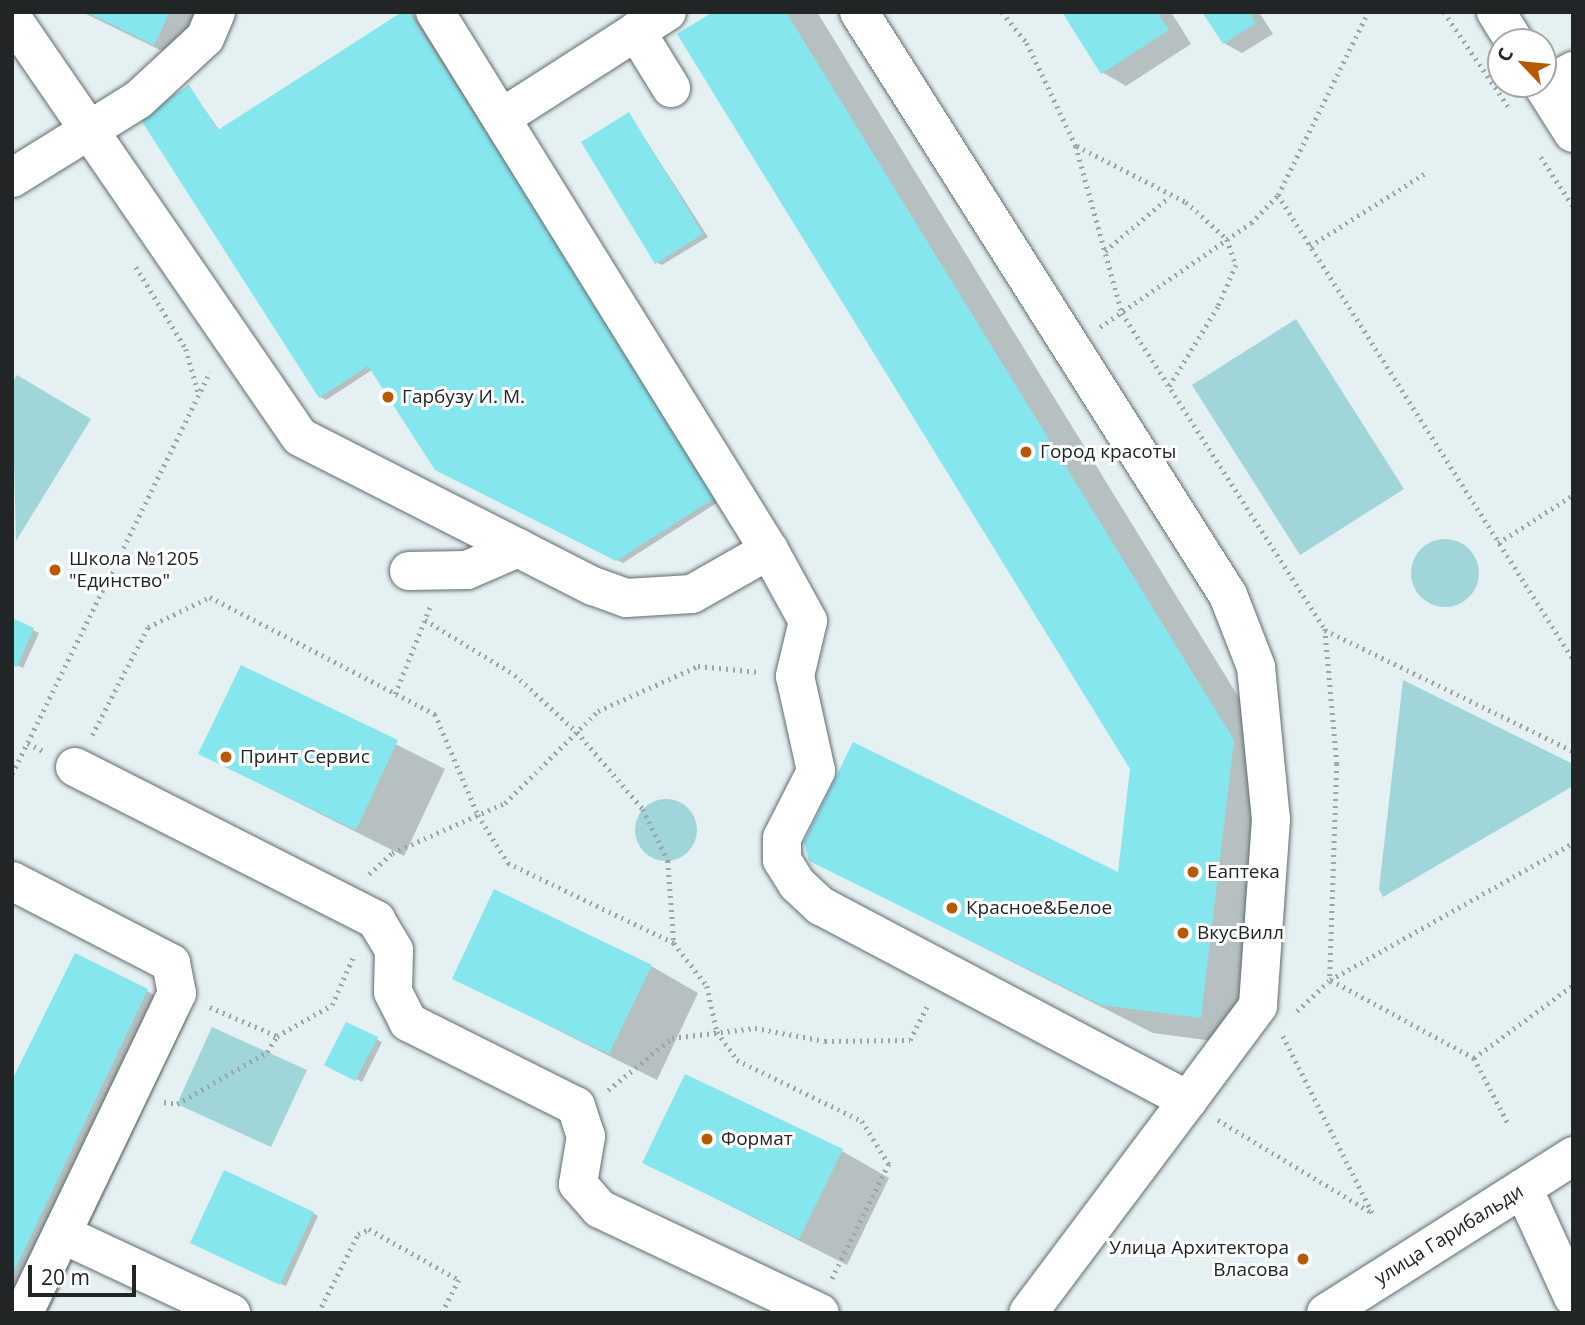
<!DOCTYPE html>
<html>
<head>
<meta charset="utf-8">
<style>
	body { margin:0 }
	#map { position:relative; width:1585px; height:1325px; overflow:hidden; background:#e4f0f1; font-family:"Open Sans",sans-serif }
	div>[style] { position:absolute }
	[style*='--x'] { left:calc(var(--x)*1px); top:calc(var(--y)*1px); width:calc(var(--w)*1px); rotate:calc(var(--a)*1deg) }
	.green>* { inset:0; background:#a0d5da }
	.round { border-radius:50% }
	.shadow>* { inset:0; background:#0003 }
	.building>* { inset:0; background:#86e6ee }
	.path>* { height:4.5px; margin-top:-2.25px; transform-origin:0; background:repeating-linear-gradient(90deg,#9ca5a6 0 2px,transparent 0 7px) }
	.roads { filter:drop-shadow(0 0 2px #626d6e) drop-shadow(0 0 2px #626d6e) }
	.minor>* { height:38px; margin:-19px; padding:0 19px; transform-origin:19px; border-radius:19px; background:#fff }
	.dots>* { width:19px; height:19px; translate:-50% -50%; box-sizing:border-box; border:4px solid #fff; border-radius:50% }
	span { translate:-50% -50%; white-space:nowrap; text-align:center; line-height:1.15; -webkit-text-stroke:6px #fff; paint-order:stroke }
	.poi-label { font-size:19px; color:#212526 }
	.left { translate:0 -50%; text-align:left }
	.right { translate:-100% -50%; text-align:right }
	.street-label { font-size:19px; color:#212526 }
	.frame { position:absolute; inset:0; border:14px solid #212526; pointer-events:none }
	.north { position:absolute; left:1487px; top:28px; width:70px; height:70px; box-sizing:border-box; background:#fff; border:2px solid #a6a8a8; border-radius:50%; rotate:296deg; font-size:19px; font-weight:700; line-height:28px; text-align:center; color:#212526 }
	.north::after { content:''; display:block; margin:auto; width:24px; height:32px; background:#b65902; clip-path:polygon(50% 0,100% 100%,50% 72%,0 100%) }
	.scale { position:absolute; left:28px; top:1265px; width:108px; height:32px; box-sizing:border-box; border:4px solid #212526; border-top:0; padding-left:9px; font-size:21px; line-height:24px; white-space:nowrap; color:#212526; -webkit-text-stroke:5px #fff; paint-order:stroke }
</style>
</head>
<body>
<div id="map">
	<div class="green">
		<i style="clip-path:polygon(1296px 319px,1404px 489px,1300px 555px,1192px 385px)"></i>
		<i style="clip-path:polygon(17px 375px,91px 419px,16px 541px,12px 383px)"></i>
		<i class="round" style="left:1411px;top:539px;width:68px;height:68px"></i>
		<i style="clip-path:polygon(1403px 680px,1573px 764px,1573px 786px,1383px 897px,1379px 889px)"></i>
		<i class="round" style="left:635px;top:799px;width:62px;height:62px"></i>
		<i style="clip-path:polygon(212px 1027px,307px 1070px,271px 1147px,177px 1104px)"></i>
	</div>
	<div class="shadow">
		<i style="clip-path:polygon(82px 12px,202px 12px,197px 68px)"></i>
		<i style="clip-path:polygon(405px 12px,413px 14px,723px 499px,623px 563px,442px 473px,372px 370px,326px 400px,320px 397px,189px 87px,220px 131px)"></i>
		<i style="clip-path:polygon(717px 12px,817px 12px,1284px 771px,1251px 1046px,1153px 1033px,810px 860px,1119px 875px,1131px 769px)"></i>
		<i style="clip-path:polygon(1064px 12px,1171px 12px,1191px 44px,1126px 86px,1102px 72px)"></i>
		<i style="clip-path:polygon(1204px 12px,1259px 12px,1273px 34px,1242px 53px,1224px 43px)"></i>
		<i style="clip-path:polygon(629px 114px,708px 237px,662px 265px,656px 262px)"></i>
		<i style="clip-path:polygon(12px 620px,39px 633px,23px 668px,12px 663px)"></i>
		<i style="clip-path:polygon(242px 667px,445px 769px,404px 856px,201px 754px)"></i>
		<i style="clip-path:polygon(651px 966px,698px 993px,657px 1080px,454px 978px)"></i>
		<i style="clip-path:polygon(147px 991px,189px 1015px,48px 1313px,12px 1313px,12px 1084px)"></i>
		<i style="clip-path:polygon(347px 1024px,382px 1042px,362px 1082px,327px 1064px)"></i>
		<i style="clip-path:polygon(842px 1151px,889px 1178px,847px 1265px,644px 1162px)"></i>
		<i style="clip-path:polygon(313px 1213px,318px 1216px,286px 1286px,198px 1245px)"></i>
	</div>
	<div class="building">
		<i style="clip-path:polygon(86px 12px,170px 12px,154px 45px)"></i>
		<i style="clip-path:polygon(402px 12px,409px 12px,718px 496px,616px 561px,435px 470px,368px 366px,319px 398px,139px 117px,189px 85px,218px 130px)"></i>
		<i style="clip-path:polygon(713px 12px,786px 12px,1234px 740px,1201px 1018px,1101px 1005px,809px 861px,804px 842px,853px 742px,1118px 872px,1130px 769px,677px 34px)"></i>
		<i style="clip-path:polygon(1062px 12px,1157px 12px,1169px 30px,1101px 74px)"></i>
		<i style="clip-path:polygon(1202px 12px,1249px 12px,1256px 23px,1223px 44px)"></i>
		<i style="clip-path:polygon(629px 112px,703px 234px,655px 264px,581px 142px)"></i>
		<i style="clip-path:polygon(12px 618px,34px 628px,17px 667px,12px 665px)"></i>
		<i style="clip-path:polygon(241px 665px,398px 740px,356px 830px,198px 754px)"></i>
		<i style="clip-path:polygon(494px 889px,652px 965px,609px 1054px,452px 979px)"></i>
		<i style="clip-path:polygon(75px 953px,148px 989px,12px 1276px,12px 1080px)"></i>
		<i style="clip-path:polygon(346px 1022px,378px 1037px,355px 1081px,324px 1065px)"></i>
		<i style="clip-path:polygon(685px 1074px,843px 1149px,799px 1239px,642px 1163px)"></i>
		<i style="clip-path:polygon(224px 1170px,314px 1212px,280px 1285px,190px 1243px)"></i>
	</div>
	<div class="path">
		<i style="--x:1002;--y:12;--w:40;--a:51"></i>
		<i style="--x:1027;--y:43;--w:114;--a:64.6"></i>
		<i style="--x:1076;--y:146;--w:173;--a:74.6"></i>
		<i style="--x:1122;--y:313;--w:376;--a:57.3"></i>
		<i style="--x:1325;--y:629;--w:136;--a:84.9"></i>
		<i style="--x:1337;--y:764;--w:216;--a:91.9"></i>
		<i style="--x:1444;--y:12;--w:114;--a:55.8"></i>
		<i style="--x:1077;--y:146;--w:123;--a:27.2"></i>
		<i style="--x:1186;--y:202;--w:55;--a:42.1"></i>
		<i style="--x:1227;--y:239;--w:28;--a:71"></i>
		<i style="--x:1236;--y:265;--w:46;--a:113.2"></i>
		<i style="--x:1218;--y:307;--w:94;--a:121.5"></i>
		<i style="--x:1541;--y:157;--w:59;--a:56.9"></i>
		<i style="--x:1278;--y:195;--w:550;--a:57.55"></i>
		<i style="--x:1310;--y:246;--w:135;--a:-32.3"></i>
		<i style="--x:1105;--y:251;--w:82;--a:-40.1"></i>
		<i style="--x:136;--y:267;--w:96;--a:58.6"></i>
		<i style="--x:186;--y:349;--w:48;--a:74.2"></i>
		<i style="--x:1100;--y:327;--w:183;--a:-34.6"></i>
		<i style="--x:1251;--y:223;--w:39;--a:-46"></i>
		<i style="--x:1278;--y:195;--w:204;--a:-63.8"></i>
		<i style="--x:1498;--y:543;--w:89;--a:-32.6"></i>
		<i style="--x:425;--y:620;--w:105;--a:31.4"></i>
		<i style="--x:515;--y:675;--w:84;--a:42.6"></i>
		<i style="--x:577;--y:732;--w:101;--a:49.4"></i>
		<i style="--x:643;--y:809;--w:58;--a:64.3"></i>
		<i style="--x:668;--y:861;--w:82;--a:85.8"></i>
		<i style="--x:1325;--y:630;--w:276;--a:26"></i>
		<i style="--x:395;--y:694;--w:94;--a:-68.1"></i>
		<i style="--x:92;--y:735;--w:122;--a:-62.6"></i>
		<i style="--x:148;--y:627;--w:69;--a:-25.8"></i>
		<i style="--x:210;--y:597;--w:254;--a:27.5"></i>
		<i style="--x:435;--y:714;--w:110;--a:66.9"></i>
		<i style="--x:478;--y:815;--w:57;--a:58"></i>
		<i style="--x:508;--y:863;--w:184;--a:25.7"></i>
		<i style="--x:674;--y:943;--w:54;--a:52.5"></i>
		<i style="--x:707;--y:986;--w:47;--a:77.7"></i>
		<i style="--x:717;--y:1032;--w:34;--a:54"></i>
		<i style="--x:737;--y:1060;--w:139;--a:26"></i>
		<i style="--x:862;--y:1121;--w:51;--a:57.9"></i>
		<i style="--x:889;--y:1164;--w:128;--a:116.4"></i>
		<i style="--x:28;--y:743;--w:17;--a:28"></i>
		<i style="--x:12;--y:774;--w:448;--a:-63.8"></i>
		<i style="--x:369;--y:874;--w:31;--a:-42"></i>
		<i style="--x:392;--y:853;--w:124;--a:-23.9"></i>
		<i style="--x:505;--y:803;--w:131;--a:-44.7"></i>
		<i style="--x:598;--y:711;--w:110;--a:-24.2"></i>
		<i style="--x:698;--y:666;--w:61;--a:5.6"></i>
		<i style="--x:1331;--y:980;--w:163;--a:28.6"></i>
		<i style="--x:1474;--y:1058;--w:76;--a:62.4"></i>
		<i style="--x:210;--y:1007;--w:73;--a:23.4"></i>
		<i style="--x:277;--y:1036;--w:63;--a:-29.4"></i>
		<i style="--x:332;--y:1005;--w:55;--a:-66.3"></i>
		<i style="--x:1297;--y:1011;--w:45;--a:-43.2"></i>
		<i style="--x:1330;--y:980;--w:279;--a:-29.4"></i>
		<i style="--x:1283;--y:1036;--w:199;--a:63.2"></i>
		<i style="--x:1474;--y:1058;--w:123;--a:-36.4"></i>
		<i style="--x:608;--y:1090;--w:82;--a:-39.1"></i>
		<i style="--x:672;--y:1038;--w:84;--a:-6.9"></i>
		<i style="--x:755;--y:1028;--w:71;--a:10.5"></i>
		<i style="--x:825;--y:1041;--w:85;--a:-0.7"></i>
		<i style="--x:910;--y:1040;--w:40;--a:-63.4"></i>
		<i style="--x:164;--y:1102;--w:13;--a:9"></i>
		<i style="--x:177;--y:1104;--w:104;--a:-30"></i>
		<i style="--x:267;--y:1052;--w:19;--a:-58"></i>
		<i style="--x:1218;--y:1120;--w:180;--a:31.1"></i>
		<i style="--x:318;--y:1313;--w:89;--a:-63.1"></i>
		<i style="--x:358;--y:1234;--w:12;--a:-24"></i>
		<i style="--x:369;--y:1229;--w:103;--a:29.5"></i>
		<i style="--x:459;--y:1280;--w:37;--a:117"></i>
	</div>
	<div class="roads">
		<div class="minor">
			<i style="--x:859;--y:12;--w:690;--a:57.67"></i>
			<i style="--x:1228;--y:595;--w:77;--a:68.7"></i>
			<i style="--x:1256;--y:667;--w:153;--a:84.4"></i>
			<i style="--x:1271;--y:819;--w:187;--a:94"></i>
			<i style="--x:1258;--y:1006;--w:117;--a:126.7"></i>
			<i style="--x:1496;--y:12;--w:36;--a:58"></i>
			<i style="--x:12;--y:18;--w:508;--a:55.5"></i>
			<i style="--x:300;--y:437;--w:329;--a:27"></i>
			<i style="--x:593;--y:586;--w:35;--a:20"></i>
			<i style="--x:626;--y:598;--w:66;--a:-3.5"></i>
			<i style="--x:692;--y:594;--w:89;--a:-29.7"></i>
			<i style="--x:769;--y:550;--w:633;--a:-121.83"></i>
			<i style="--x:636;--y:31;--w:67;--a:58.4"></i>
			<i style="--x:1542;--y:84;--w:58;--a:57.7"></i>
			<i style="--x:1544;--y:87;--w:33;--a:-29"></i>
			<i style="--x:501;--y:118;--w:197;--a:-32.6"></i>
			<i style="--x:12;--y:178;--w:148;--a:-31.8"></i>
			<i style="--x:138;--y:100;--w:91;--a:-42.8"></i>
			<i style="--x:205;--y:38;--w:28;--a:-67"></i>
			<i style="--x:769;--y:550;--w:81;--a:61.2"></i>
			<i style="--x:808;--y:621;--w:57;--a:103.3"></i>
			<i style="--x:795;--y:676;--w:97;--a:77.5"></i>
			<i style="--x:816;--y:771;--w:75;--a:116.9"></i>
			<i style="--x:782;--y:838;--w:22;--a:90"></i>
			<i style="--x:782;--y:860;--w:28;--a:58"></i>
			<i style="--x:797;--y:884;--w:33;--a:43"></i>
			<i style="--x:821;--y:906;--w:415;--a:27.9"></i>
			<i style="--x:1188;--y:1100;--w:266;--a:126.9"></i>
			<i style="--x:409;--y:571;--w:58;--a:-1"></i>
			<i style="--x:467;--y:570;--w:56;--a:-23.3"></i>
			<i style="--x:75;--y:767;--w:338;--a:26.9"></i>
			<i style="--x:376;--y:920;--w:35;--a:59"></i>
			<i style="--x:394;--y:950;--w:42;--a:91.4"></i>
			<i style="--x:393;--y:992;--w:34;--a:63"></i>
			<i style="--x:408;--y:1022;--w:188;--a:26.6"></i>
			<i style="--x:576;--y:1106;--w:32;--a:72"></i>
			<i style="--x:586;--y:1136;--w:49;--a:99.5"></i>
			<i style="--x:578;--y:1184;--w:33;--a:49"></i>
			<i style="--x:600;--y:1209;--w:243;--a:25.3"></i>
			<i style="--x:12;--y:881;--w:179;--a:27.3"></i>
			<i style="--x:171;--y:963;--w:31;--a:79"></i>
			<i style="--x:177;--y:993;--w:355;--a:115.6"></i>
			<i style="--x:1523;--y:1188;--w:120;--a:65.4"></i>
			<i style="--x:62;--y:1234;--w:187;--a:25.1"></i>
			<i style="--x:1326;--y:1313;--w:293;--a:-32.4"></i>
		</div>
	</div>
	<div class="dots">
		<i style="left:388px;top:397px;background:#b65902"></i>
		<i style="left:1026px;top:452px;background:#b65902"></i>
		<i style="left:55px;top:570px;background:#b65902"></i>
		<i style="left:226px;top:757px;background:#b65902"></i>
		<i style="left:1193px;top:872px;background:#b65902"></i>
		<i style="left:952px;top:908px;background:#b65902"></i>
		<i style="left:1183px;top:933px;background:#b65902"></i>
		<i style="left:707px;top:1139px;background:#b65902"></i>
		<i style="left:1303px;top:1259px;background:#b65902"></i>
	</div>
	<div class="poi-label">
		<span class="left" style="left:402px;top:397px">Гарбузу И. М.</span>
		<span class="left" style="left:1040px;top:452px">Город красоты</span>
		<span class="left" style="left:69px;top:570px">Школа №1205<br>"Единство"</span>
		<span class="left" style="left:240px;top:757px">Принт Сервис</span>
		<span class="left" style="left:1207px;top:872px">Еаптека</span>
		<span class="left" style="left:966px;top:908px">Красное&amp;Белое</span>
		<span class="left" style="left:1197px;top:933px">ВкусВилл</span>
		<span class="left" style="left:721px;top:1139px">Формат</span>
		<span class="right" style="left:1289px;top:1259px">Улица Архитектора<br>Власова</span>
	</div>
	<div class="street-label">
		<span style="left:1449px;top:1235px;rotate:-32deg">улица Гарибальди</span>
	</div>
	<div class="frame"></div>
	<div class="north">С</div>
	<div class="scale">20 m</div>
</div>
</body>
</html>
